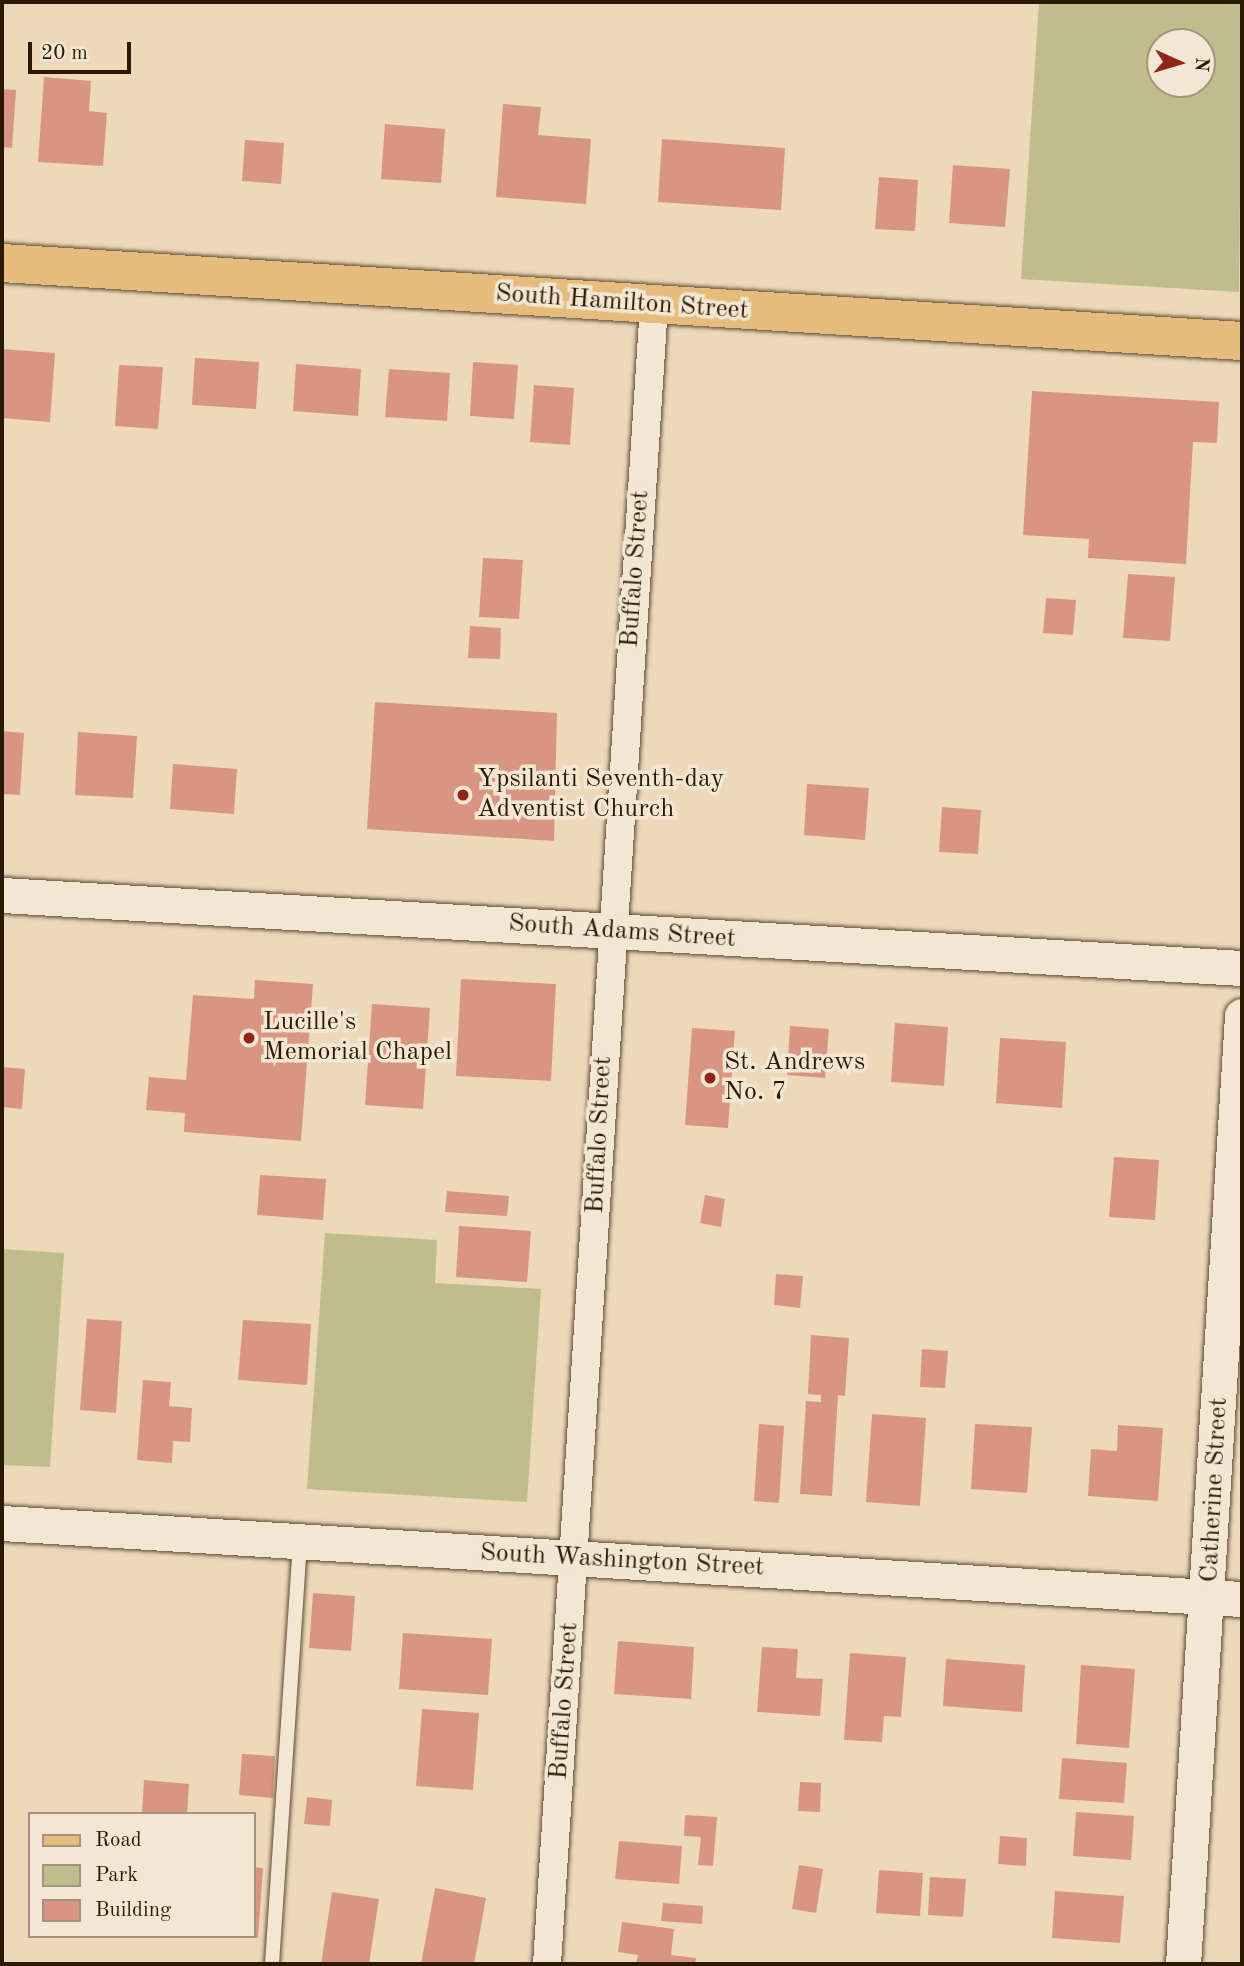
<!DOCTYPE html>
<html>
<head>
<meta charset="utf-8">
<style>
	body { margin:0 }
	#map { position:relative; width:1244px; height:1966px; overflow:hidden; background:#edd8ba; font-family:"Old Standard TT",serif }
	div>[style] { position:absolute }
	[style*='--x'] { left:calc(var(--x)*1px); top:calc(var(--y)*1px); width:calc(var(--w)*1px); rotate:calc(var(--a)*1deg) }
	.green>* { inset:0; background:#bebd8b }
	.building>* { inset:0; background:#d89682 }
	.roads { filter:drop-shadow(0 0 2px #5c4930) drop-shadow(0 0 2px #5c4930) }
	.service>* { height:14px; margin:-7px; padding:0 7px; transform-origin:7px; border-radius:7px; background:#f3e6d2 }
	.minor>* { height:28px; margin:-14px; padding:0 14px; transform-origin:14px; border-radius:14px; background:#f3e6d2 }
	.tertiary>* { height:35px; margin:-17.5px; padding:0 17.5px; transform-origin:17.5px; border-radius:17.5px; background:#f3e6d2 }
	.primary>* { height:38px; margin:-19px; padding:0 19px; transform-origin:19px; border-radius:19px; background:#e6bc7d }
	.dots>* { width:19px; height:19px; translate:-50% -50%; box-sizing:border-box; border:4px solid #f3e6d2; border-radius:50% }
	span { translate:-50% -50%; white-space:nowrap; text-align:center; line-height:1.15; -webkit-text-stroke:7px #f3e6d2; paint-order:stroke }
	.street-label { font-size:26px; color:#2c1902 }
	.poi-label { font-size:26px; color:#2c1902 }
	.left { translate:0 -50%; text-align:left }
	.frame { position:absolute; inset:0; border:4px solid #2c1902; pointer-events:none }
	.legend { position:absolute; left:28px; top:1812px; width:228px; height:126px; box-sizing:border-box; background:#f3e6d2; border:2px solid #a3947f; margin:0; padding:9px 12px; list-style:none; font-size:21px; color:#2c1902 }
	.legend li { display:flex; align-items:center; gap:14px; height:35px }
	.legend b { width:35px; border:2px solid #a3947f }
	.north { position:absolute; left:1146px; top:28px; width:70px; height:70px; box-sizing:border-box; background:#f3e6d2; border:2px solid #a3947f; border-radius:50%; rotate:94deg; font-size:19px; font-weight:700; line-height:28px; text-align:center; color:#2c1902 }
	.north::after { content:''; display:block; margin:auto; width:24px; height:32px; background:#8f2418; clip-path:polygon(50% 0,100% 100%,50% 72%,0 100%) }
	.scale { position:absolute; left:28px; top:42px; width:103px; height:32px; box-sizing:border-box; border:4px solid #2c1902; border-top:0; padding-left:9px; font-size:21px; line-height:24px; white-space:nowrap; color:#2c1902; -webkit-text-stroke:5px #f3e6d2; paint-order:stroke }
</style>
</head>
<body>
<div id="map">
	<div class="green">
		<i style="clip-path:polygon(evenodd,1039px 2px,1242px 2px,1239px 292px,1021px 279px,1039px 2px,1160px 42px,1202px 42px,1202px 84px,1160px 84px,1160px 42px)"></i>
		<i style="clip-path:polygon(325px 1233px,437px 1240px,435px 1283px,541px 1289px,527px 1502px,307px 1489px)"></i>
		<i style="clip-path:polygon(2px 1249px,64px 1253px,50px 1467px,2px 1465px)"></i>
	</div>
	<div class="building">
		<i style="clip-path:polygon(44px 77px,91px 81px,89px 111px,107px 113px,103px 166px,38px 162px)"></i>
		<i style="clip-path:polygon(2px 89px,16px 90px,12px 148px,2px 147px)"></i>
		<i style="clip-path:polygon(503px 104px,541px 107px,538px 135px,591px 139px,586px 204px,496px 197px)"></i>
		<i style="clip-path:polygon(385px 124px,445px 129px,441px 183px,381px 179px)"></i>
		<i style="clip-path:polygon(662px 139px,785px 148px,781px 210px,658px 202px)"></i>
		<i style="clip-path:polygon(245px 140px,284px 143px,281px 184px,242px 181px)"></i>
		<i style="clip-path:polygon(953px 165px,1010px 169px,1005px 227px,949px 223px)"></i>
		<i style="clip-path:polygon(879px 177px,918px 180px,915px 231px,875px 229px)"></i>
		<i style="clip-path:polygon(2px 349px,55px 353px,50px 422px,2px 418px)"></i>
		<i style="clip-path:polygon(195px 358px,259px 362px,256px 409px,192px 405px)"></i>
		<i style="clip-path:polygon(473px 362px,518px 365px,514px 419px,470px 416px)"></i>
		<i style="clip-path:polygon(296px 364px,361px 369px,358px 416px,293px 411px)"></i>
		<i style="clip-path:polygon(119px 365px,163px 367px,158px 429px,115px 426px)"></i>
		<i style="clip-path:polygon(389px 369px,450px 373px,447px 421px,385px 417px)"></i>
		<i style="clip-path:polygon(534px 385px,574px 388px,570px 445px,530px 442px)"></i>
		<i style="clip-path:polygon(1032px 391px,1219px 402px,1217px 443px,1193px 442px,1186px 564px,1088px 558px,1089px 539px,1023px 535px)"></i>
		<i style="clip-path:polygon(483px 558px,523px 560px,519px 619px,479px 617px)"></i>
		<i style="clip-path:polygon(1128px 574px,1175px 577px,1170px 641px,1123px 638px)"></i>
		<i style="clip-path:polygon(1046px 598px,1076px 600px,1073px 635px,1043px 633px)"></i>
		<i style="clip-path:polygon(470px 626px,501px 628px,500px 659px,468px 658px)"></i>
		<i style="clip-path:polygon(375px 702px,557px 713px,554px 841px,367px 829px)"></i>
		<i style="clip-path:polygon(2px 731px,24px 733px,20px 795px,2px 794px)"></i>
		<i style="clip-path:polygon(78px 732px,137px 736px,133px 798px,75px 795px)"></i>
		<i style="clip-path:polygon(173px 764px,237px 769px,234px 814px,170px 809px)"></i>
		<i style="clip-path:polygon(807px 784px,869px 788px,865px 840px,804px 835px)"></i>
		<i style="clip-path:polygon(942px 807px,981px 810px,978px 854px,939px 852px)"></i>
		<i style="clip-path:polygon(461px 979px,556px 984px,551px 1081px,456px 1076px)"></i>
		<i style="clip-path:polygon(255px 980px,313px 984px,301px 1141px,184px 1132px,185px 1113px,146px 1110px,149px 1077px,186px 1080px,193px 995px,254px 999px)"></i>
		<i style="clip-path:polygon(372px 1004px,430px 1008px,423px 1109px,365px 1105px)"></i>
		<i style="clip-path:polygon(895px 1023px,948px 1027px,944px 1086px,891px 1082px)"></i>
		<i style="clip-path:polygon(790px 1026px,829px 1029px,825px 1078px,787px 1075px)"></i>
		<i style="clip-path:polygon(692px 1028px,735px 1031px,728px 1128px,685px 1125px)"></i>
		<i style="clip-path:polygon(1000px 1038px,1066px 1042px,1062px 1108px,996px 1103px)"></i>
		<i style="clip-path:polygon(2px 1067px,25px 1069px,22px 1109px,2px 1107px)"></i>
		<i style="clip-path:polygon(1114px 1157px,1159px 1160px,1155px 1220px,1109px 1217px)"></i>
		<i style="clip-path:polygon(260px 1175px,326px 1179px,323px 1220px,257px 1215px)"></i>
		<i style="clip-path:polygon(447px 1191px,509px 1196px,507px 1216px,445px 1212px)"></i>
		<i style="clip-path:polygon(705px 1195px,725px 1199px,721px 1227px,700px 1223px)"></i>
		<i style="clip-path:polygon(459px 1226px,531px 1231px,527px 1282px,456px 1277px)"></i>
		<i style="clip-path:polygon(776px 1274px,803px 1276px,800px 1308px,774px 1305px)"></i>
		<i style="clip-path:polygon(87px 1319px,122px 1321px,116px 1413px,80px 1410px)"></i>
		<i style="clip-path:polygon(243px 1320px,311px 1324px,307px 1385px,238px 1380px)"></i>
		<i style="clip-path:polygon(811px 1335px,849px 1338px,845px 1396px,838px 1395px,832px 1496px,800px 1494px,806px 1401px,821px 1402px,821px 1395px,808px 1394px)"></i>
		<i style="clip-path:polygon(922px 1349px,948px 1351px,945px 1388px,920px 1387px)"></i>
		<i style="clip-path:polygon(143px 1380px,171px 1382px,169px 1406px,192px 1408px,190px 1442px,173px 1441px,172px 1463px,137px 1460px)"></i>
		<i style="clip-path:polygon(872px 1414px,926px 1418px,920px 1506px,866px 1502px)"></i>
		<i style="clip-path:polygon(759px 1424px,784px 1426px,779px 1503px,754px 1501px)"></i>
		<i style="clip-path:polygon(975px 1424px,1032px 1427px,1027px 1493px,971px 1489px)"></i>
		<i style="clip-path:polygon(1118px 1425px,1163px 1428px,1158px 1501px,1088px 1496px,1091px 1449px,1117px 1451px)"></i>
		<i style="clip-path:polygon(313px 1593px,355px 1596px,351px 1651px,309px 1648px)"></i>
		<i style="clip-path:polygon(403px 1633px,492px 1639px,488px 1695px,399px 1689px)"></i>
		<i style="clip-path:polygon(618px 1641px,694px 1647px,691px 1699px,614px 1694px)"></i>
		<i style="clip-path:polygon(762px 1647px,798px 1649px,796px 1678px,823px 1679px,820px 1716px,757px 1712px)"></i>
		<i style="clip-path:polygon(850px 1653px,906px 1657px,901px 1717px,884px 1716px,882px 1742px,844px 1740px)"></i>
		<i style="clip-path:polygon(946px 1659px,1025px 1665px,1022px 1712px,943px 1706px)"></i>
		<i style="clip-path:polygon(1081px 1665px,1135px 1669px,1129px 1748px,1076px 1744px)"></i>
		<i style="clip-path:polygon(422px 1709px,479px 1713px,473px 1790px,416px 1786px)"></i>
		<i style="clip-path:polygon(242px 1754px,275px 1756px,273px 1798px,239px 1795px)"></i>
		<i style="clip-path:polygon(1062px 1758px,1127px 1763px,1124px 1803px,1059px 1799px)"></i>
		<i style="clip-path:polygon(144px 1780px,189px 1784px,187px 1814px,142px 1814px)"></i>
		<i style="clip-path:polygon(800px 1782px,821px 1783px,820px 1812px,798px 1811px)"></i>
		<i style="clip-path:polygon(307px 1797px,332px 1800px,330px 1826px,304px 1824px)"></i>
		<i style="clip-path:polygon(1076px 1812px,1134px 1816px,1131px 1860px,1073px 1856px)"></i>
		<i style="clip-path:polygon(685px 1815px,717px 1817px,713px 1866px,698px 1865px,701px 1837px,684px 1836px)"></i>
		<i style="clip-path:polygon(1000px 1836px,1027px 1838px,1026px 1866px,998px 1864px)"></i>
		<i style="clip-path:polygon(619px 1841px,682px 1846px,679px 1884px,615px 1879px)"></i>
		<i style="clip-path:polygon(799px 1865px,823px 1869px,816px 1913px,792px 1909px)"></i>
		<i style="clip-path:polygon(254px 1867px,263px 1868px,258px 1938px,254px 1938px)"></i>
		<i style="clip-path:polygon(879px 1870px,923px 1873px,920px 1916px,876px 1913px)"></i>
		<i style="clip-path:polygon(930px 1877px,966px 1879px,963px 1917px,928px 1915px)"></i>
		<i style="clip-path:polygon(435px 1888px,486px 1898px,474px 1964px,421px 1964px)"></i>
		<i style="clip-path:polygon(1055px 1891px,1124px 1896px,1120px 1943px,1052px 1938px)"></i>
		<i style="clip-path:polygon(332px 1892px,379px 1899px,369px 1964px,321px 1964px)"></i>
		<i style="clip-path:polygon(663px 1903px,703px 1906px,702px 1924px,661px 1921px)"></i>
		<i style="clip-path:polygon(622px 1922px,674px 1929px,671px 1955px,696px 1958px,695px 1964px,636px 1964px,638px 1955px,618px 1952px)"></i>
	</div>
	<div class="roads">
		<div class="service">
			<i style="--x:272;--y:1964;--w:423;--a:-86.2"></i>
		</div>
		<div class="minor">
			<i style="--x:547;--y:1964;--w:1662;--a:-86.31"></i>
		</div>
		<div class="tertiary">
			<i style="--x:2;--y:895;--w:1242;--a:3.37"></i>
			<i style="--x:2;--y:1523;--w:1242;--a:3.51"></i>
			<i style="--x:1183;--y:1964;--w:950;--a:-86.44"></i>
		</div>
		<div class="primary">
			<i style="--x:2;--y:263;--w:1242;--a:3.6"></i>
		</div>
	</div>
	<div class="dots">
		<i style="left:463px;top:795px;background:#8f2418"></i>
		<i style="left:249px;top:1038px;background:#8f2418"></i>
		<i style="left:710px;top:1078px;background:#8f2418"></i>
	</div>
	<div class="street-label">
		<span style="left:622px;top:303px;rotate:4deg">South Hamilton Street</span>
		<span style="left:636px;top:569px;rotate:-86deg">Buffalo Street</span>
		<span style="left:622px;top:932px;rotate:4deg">South Adams Street</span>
		<span style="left:600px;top:1135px;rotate:-87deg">Buffalo Street</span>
		<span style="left:1215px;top:1490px;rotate:-87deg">Catherine Street</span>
		<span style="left:622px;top:1561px;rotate:3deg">South Washington Street</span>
		<span style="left:565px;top:1701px;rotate:-86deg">Buffalo Street</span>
	</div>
	<div class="poi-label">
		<span class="left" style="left:477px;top:795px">Ypsilanti Seventh-day<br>Adventist Church</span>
		<span class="left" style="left:263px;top:1038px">Lucille's<br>Memorial Chapel</span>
		<span class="left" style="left:724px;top:1078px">St. Andrews<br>No. 7</span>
	</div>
	<div class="frame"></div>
	<ul class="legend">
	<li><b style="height:9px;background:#e6bc7d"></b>Road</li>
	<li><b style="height:19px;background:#bebd8b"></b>Park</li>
	<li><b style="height:19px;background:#d89682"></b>Building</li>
	</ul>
	<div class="north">N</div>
	<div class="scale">20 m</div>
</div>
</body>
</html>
